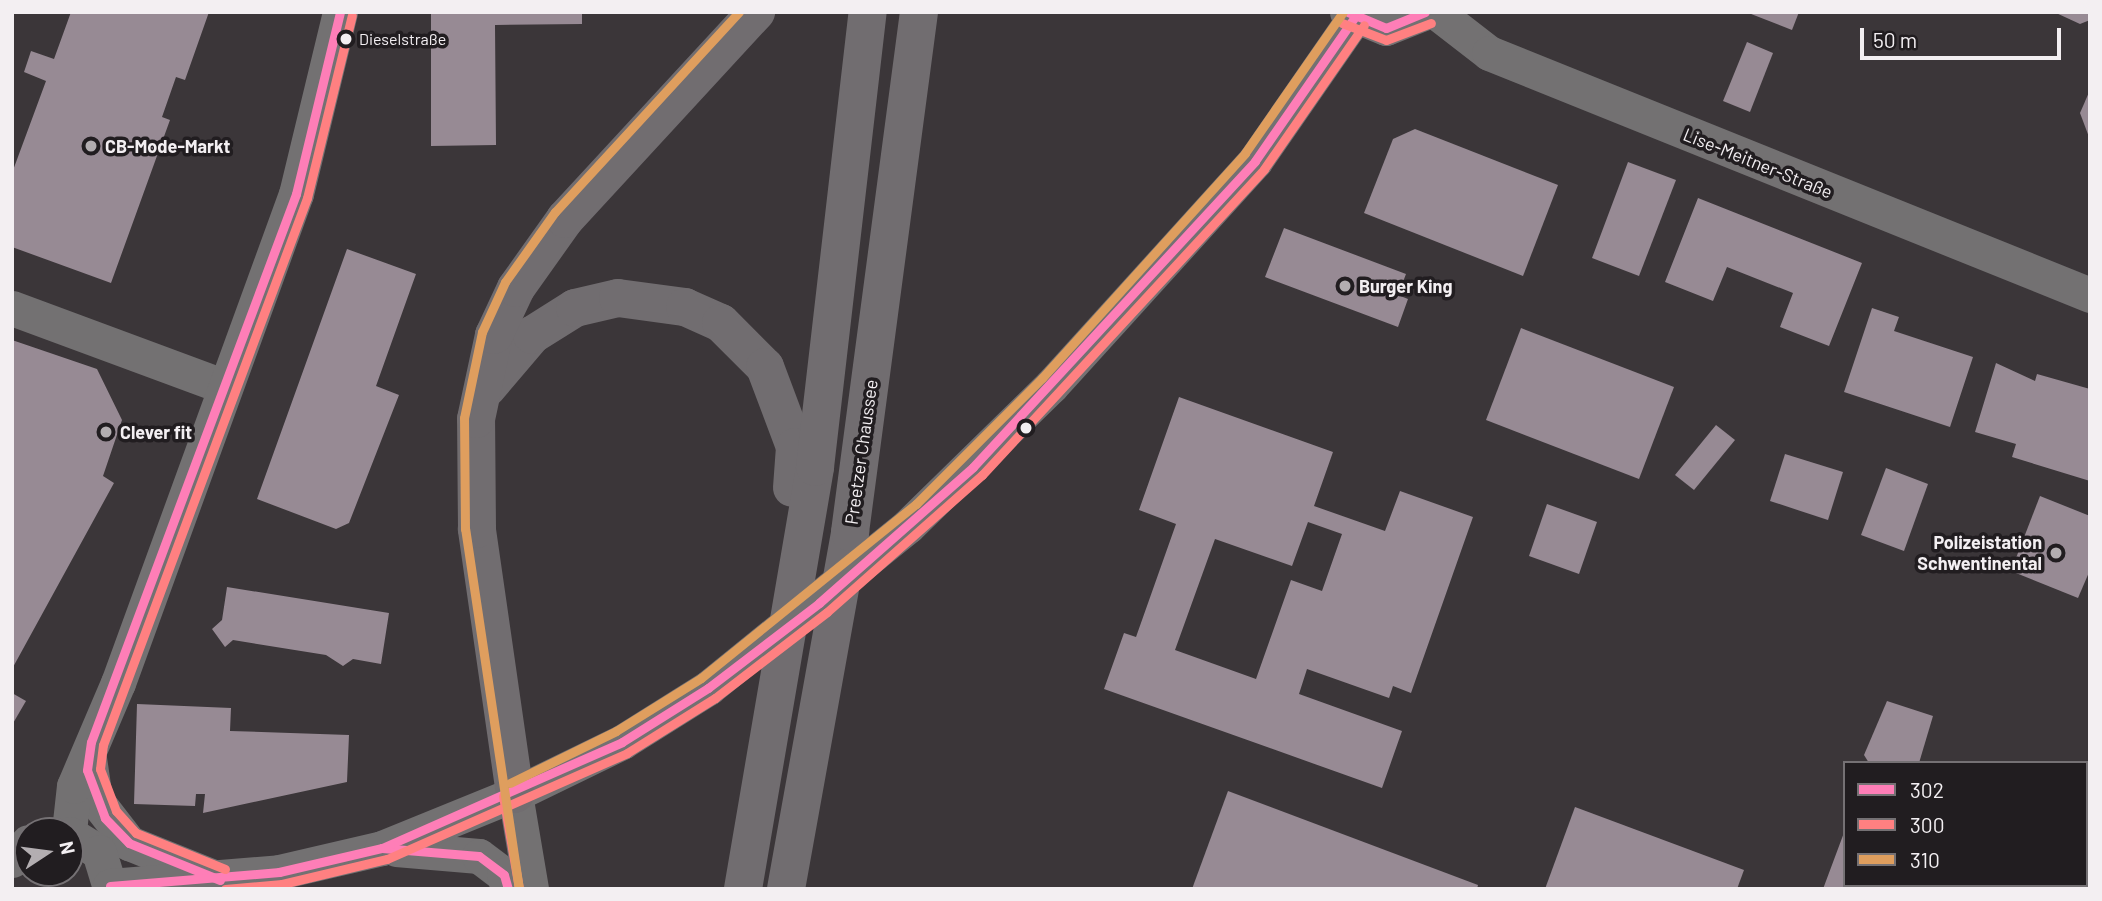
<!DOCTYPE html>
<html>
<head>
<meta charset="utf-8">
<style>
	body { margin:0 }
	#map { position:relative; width:2102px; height:901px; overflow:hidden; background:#3b3639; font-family:Barlow,sans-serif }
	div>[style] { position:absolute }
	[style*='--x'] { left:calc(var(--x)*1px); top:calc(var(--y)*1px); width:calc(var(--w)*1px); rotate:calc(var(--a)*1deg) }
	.building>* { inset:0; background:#978a94 }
	.minor>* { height:35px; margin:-17.5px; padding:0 17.5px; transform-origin:17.5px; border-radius:17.5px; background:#737172 }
	.highway>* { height:38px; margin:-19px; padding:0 19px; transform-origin:19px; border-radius:19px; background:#716d70 }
	.minor-bridge>* { height:35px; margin:-17.5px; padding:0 17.5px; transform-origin:17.5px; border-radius:17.5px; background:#737172 }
	.bus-1>* { height:9px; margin:-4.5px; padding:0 4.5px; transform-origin:4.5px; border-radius:4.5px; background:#fe7eb7 }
	.bus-2>* { height:9px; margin:-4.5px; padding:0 4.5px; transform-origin:4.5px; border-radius:4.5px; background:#ff8081 }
	.bus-3>* { height:9px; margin:-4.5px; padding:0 4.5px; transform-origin:4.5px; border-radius:4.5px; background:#df9e5e }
	.dots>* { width:19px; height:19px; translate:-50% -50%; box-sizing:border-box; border:4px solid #211d20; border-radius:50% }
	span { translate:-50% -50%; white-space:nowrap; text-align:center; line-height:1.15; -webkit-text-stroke:7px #211d20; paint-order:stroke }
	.bus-label { font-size:16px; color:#f3eff2 }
	.left { translate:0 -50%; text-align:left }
	.poi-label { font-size:18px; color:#f3eff2; font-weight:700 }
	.right { translate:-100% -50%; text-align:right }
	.street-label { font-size:18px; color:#f3eff2 }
	.frame { position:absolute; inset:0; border:14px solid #f3eff2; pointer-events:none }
	.legend { position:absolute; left:1843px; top:761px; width:245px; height:126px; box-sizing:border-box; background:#211d20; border:2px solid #757174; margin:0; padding:9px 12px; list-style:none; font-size:21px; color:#f3eff2 }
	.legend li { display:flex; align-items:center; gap:14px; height:35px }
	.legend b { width:35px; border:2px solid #757174 }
	.north { position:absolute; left:14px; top:817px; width:70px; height:70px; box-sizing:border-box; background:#211d20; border:2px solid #757174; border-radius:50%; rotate:77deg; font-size:19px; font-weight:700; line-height:28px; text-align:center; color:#f3eff2 }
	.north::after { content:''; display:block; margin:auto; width:24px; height:32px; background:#b3aeb1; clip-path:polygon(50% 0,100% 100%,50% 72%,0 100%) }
	.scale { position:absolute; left:1860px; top:28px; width:201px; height:32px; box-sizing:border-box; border:4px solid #f3eff2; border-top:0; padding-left:9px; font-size:21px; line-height:24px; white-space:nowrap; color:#f3eff2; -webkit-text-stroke:5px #211d20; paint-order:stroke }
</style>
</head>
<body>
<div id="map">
	<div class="building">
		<i style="clip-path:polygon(71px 12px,209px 12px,185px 80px,176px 77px,162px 117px,170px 120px,111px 283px,12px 247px,12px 173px,46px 81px,24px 72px,31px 51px,54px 59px)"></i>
		<i style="clip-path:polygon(431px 12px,582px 12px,582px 24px,495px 25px,496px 145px,431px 146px)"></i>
		<i style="clip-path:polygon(1746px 12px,1799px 12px,1792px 30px)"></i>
		<i style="clip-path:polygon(2054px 12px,2090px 12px,2090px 20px,2080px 24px)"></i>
		<i style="clip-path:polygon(1747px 42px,1773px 53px,1750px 112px,1723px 101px)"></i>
		<i style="clip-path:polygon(2090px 90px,2090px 137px,2089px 137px,2080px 113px)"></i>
		<i style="clip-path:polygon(1415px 129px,1558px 185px,1523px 276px,1364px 213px,1393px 139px)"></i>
		<i style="clip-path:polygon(1628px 162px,1676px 180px,1639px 276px,1592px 258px)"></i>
		<i style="clip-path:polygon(1698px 198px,1862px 263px,1829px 346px,1780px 327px,1793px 293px,1727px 267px,1713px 301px,1665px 282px)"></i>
		<i style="clip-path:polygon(1284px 228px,1406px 274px,1398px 295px,1408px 299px,1398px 327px,1265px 277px)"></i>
		<i style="clip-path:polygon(347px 249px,416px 274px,376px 386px,399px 395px,349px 523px,336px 529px,257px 499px)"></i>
		<i style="clip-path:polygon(1872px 308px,1899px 317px,1894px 331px,1973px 357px,1950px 427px,1844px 392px)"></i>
		<i style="clip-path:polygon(1521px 328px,1674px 387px,1639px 479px,1486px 420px)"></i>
		<i style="clip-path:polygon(12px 340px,97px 369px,122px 420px,103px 476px,114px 483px,12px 669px)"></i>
		<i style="clip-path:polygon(1996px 363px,2035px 381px,2037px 374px,2090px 389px,2090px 481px,2012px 457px,2016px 444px,1975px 432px)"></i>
		<i style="clip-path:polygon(evenodd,1179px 397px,1333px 452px,1314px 506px,1385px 531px,1400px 491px,1473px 517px,1411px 693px,1393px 686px,1389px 698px,1307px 669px,1299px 694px,1402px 731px,1382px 788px,1104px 689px,1124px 633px,1136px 637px,1176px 524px,1139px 510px,1179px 397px,1308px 522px,1342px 534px,1322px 591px,1291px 580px,1256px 679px,1175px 650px,1215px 539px,1292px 566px,1308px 522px)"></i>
		<i style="clip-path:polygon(1716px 425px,1735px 440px,1694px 490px,1675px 475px)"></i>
		<i style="clip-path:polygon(1785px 454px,1843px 472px,1828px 520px,1770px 501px)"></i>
		<i style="clip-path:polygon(1886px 468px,1928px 484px,1904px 551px,1861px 535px)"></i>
		<i style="clip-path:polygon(2040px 496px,2090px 516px,2090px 570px,2078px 598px,2011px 571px)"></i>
		<i style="clip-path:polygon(1547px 504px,1597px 522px,1579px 574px,1529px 556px)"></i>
		<i style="clip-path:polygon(227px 587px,389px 613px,381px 664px,353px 659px,343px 666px,326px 655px,233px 640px,225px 647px,212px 629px,222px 620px)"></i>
		<i style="clip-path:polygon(12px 693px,26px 701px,12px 725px)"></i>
		<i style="clip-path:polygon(1887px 701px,1933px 716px,1919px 763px,1869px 763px,1864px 755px)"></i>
		<i style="clip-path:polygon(137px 704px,231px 708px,230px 731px,349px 735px,347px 782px,203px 813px,205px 794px,196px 794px,195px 806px,134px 804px)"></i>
		<i style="clip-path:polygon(1228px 791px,1478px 885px,1477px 889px,1192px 889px)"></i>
		<i style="clip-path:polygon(1575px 807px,1744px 870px,1737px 889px,1545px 889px)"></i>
		<i style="clip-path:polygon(1845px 830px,1845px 885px,1931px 889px,1823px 889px)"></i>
		<i style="clip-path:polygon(2090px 853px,2090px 888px,2086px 886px)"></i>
		<i style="clip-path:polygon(1993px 885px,2043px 885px,1992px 889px)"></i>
	</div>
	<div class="minor">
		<i style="--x:1347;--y:12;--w:42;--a:22.3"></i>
		<i style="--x:1386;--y:28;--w:43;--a:-21.8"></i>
		<i style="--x:1436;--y:12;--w:67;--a:37.7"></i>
		<i style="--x:1489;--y:53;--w:648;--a:21.93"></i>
		<i style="--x:12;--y:308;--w:225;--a:20.3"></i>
		<i style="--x:908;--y:526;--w:200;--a:-44.4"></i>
		<i style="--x:1051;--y:386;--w:304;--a:-47.8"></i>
		<i style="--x:1255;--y:161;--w:174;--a:-55.3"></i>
		<i style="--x:89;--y:758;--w:41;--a:81.7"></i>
		<i style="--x:95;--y:799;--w:56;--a:52.3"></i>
		<i style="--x:129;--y:843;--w:91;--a:22"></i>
		<i style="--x:515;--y:794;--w:96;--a:80.4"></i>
		<i style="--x:69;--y:831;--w:45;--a:-83.7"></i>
		<i style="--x:74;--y:786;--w:112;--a:-66.9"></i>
		<i style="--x:118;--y:683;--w:520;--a:-70"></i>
		<i style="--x:296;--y:194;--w:187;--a:-76.4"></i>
		<i style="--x:70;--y:834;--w:34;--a:32"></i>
		<i style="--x:99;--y:852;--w:39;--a:73"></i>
		<i style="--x:396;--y:849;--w:83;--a:4.8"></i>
		<i style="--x:479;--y:856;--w:31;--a:37"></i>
		<i style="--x:504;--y:875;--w:15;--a:74"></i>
		<i style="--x:12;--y:860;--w:24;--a:-48"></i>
		<i style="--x:110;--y:886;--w:170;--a:-4.7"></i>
		<i style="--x:279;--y:872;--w:106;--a:-13.1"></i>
		<i style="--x:382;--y:848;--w:144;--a:-22.1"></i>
		<i style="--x:515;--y:794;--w:119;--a:-25.9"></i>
		<i style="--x:622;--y:742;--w:102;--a:-32.1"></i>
	</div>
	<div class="highway">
		<i style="--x:487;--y:388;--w:70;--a:-49.7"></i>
		<i style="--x:532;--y:335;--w:51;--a:-32.1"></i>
		<i style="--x:575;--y:308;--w:44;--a:-13.1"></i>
		<i style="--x:618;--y:298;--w:68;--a:7.7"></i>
		<i style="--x:685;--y:307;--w:39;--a:24"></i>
		<i style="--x:721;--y:323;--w:62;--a:45"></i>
		<i style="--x:765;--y:367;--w:85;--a:69.4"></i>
		<i style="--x:795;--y:447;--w:41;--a:94.2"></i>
		<i style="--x:515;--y:794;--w:268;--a:-98.2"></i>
		<i style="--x:477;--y:529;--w:110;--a:-90.5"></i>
		<i style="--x:476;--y:419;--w:86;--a:-77.9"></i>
		<i style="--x:494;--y:335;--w:52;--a:-64.9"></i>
		<i style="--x:516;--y:288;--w:85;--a:-54.6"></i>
		<i style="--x:565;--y:219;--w:282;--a:-47.3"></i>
		<i style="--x:743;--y:889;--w:428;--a:-80.3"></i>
		<i style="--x:815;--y:467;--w:458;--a:-83.4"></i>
		<i style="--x:786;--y:889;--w:363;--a:-79.8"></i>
		<i style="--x:850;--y:532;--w:525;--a:-82.44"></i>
	</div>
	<div class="minor-bridge">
		<i style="--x:708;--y:688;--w:257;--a:-39"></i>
	</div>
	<div class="bus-1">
		<i style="--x:1348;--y:12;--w:41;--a:22.8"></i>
		<i style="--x:1386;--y:28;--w:42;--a:-22.3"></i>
		<i style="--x:382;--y:848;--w:97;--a:4.7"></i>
		<i style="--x:479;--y:856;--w:31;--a:37"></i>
		<i style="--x:504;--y:875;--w:15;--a:74"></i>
		<i style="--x:220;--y:880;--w:98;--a:-157.9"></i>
		<i style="--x:129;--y:843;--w:35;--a:-134"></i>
		<i style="--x:105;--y:818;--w:51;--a:-110.6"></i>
		<i style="--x:87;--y:770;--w:28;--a:-82"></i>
		<i style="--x:91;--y:742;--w:585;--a:-69.49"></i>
		<i style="--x:296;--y:194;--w:187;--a:-76.4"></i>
		<i style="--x:110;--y:886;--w:170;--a:-4.7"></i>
		<i style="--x:279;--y:872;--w:106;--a:-13.1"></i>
		<i style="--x:382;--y:848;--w:262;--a:-23.8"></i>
		<i style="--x:622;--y:742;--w:102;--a:-32.1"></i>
		<i style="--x:708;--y:688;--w:140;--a:-37.4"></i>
		<i style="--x:819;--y:603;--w:205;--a:-41.4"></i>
		<i style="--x:973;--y:467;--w:416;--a:-47.3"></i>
		<i style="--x:1255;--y:161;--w:174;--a:-55.3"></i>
	</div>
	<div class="bus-2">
		<i style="--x:1342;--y:23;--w:47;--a:21.1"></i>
		<i style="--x:1386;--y:40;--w:48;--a:-20.7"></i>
		<i style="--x:503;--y:796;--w:94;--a:80.2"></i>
		<i style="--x:225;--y:869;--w:96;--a:-158"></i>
		<i style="--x:136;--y:833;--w:30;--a:-132"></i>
		<i style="--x:116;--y:811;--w:45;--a:-110.9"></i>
		<i style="--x:100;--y:769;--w:24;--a:-83"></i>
		<i style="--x:103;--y:745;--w:584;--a:-69.55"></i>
		<i style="--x:307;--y:198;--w:188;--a:-76.2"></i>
		<i style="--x:225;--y:889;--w:57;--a:-5"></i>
		<i style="--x:282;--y:884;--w:108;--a:-13.4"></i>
		<i style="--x:387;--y:859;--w:262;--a:-23.8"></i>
		<i style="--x:627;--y:753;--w:104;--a:-32"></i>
		<i style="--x:715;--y:698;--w:141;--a:-37.5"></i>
		<i style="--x:827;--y:612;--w:207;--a:-41.5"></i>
		<i style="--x:982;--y:475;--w:416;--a:-47.3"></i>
		<i style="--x:1264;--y:169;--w:175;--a:-55.2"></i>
	</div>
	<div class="bus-3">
		<i style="--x:510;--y:783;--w:118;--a:-26.1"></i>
		<i style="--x:616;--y:731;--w:100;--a:-31.9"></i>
		<i style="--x:701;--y:678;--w:277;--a:-39"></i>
		<i style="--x:916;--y:504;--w:178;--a:-45"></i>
		<i style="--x:1042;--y:378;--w:303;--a:-47.9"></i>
		<i style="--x:1245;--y:153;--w:172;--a:-55.2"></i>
		<i style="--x:519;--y:889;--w:364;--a:-98.5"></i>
		<i style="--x:465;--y:529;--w:111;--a:-90.5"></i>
		<i style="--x:464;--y:418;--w:88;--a:-78.2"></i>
		<i style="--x:482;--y:332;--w:55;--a:-65.3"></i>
		<i style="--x:505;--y:282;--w:86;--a:-54.5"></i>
		<i style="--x:555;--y:212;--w:272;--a:-47.4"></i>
	</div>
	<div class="dots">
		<i style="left:346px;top:39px;background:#f3eff2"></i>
		<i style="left:91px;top:146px;background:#b3aeb1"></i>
		<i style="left:1345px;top:286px;background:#b3aeb1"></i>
		<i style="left:1026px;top:428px;background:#f3eff2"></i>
		<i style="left:106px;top:432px;background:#b3aeb1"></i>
		<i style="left:2056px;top:553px;background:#b3aeb1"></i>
	</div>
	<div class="bus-label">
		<span class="left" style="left:359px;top:39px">Dieselstraße</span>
	</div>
	<div class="poi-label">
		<span class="left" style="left:105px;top:146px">CB-Mode-Markt</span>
		<span class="left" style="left:1359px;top:286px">Burger King</span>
		<span class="left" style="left:120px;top:432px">Clever fit</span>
		<span class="right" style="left:2042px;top:553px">Polizeistation<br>Schwentinental</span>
	</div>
	<div class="street-label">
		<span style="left:1758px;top:163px;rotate:22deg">Lise-Meitner-Straße</span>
		<span style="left:861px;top:452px;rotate:-82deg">Preetzer Chaussee</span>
	</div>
	<div class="frame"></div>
	<ul class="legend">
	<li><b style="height:9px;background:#fe7eb7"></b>302</li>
	<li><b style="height:9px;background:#ff8081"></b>300</li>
	<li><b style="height:9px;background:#df9e5e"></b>310</li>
	</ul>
	<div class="north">N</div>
	<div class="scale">50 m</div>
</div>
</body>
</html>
